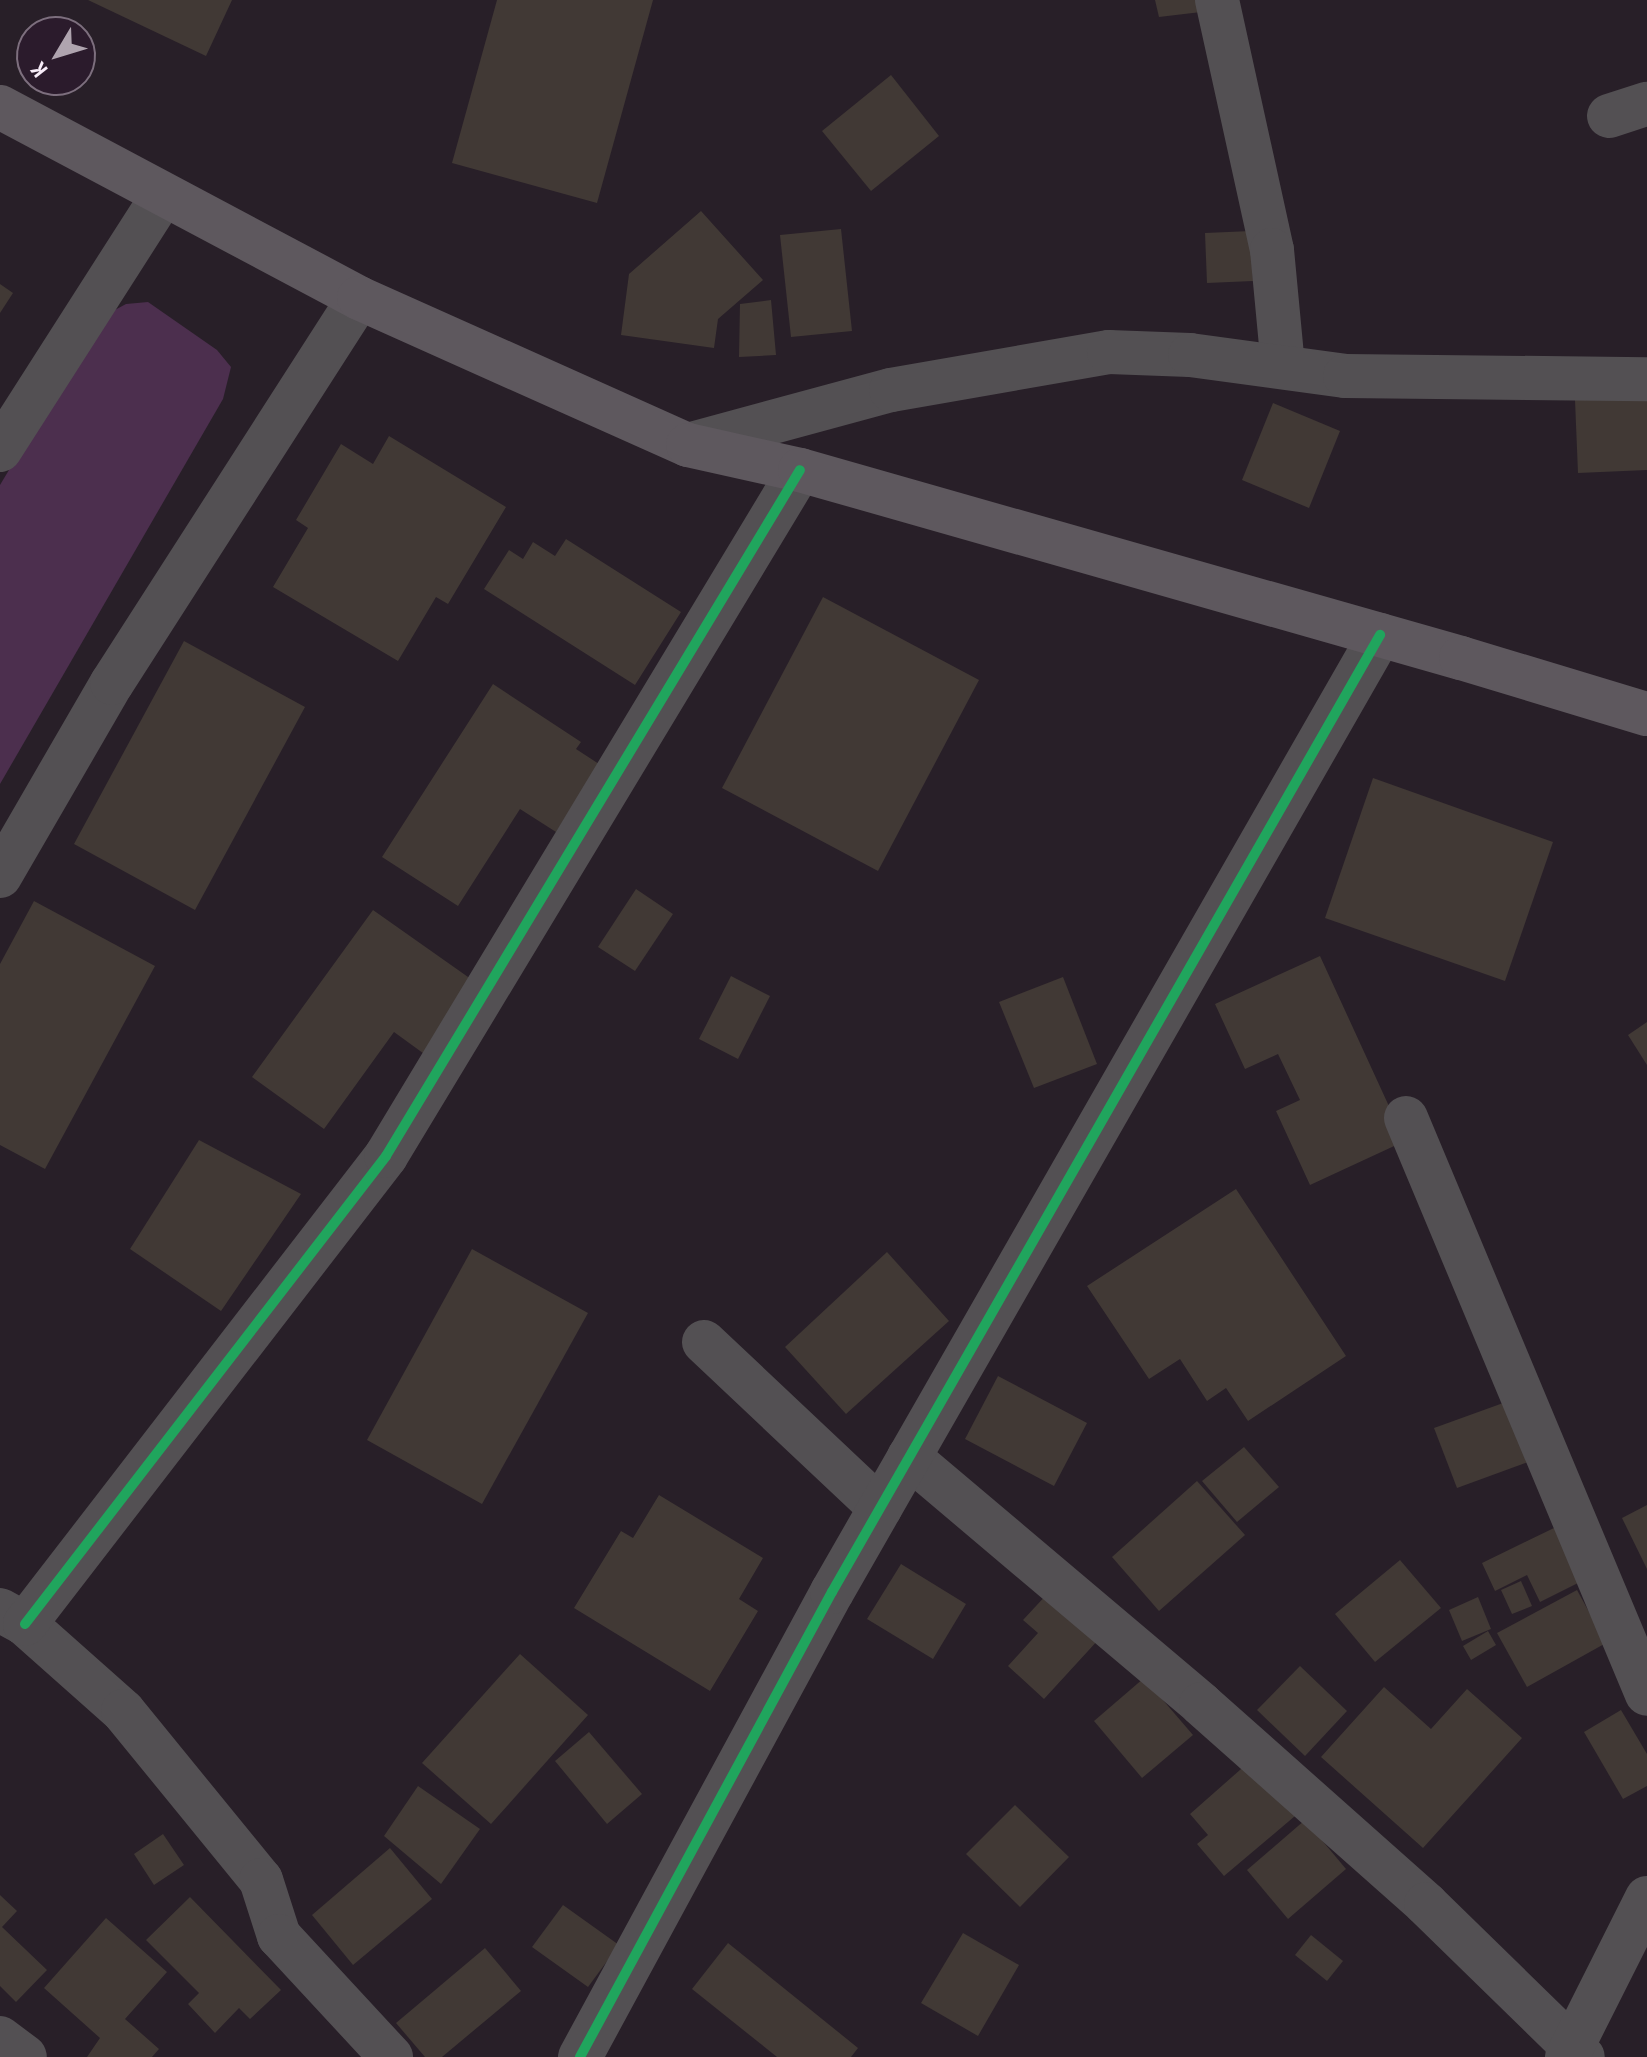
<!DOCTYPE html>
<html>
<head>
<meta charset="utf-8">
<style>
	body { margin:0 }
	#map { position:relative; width:1647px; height:2057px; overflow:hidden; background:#281f28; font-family:"PT Sans Narrow",sans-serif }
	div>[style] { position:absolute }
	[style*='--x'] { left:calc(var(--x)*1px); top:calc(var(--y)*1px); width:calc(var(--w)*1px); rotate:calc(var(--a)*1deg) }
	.green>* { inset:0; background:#4c2f4e }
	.building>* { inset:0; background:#413935 }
	.minor>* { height:44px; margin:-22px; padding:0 22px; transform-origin:22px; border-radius:22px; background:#535053 }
	.major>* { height:44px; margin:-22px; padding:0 22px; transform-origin:22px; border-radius:22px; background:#5e585e }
	.cycleway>* { height:10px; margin:-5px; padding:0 5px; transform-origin:5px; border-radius:5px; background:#20a55d }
	span { translate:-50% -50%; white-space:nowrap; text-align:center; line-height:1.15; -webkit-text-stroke:6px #2b1b2c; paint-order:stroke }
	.north { position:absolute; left:16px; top:16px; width:80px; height:80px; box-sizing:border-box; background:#2b1b2c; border:2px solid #7d6f7e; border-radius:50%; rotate:232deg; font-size:22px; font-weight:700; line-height:32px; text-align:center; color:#f7ecf8 }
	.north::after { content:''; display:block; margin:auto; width:28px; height:36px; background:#afa4af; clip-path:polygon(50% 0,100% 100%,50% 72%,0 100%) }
</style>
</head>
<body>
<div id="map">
	<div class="green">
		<i style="clip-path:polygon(148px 302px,217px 350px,231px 367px,223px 399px,0 784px,0 485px,100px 318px,126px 304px)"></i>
	</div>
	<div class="building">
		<i style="clip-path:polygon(88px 0,232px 0,206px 56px)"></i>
		<i style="clip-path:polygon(497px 0,653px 0,597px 203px,452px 163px)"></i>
		<i style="clip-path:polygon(1155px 0,1199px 0,1201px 12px,1159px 17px)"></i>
		<i style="clip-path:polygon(891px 75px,939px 136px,871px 191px,822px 131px)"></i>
		<i style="clip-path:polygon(701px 211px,763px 280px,718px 319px,714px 348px,621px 335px,629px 274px)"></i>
		<i style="clip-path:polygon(841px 229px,852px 331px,791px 337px,780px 235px)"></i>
		<i style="clip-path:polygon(1251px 231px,1253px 281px,1207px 283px,1205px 233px)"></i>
		<i style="clip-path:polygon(0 284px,13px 293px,0 313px)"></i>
		<i style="clip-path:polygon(771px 300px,776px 355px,739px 357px,740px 304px)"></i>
		<i style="clip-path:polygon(1647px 396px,1647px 470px,1578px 473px,1575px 400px)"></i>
		<i style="clip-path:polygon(1273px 403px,1340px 431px,1309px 508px,1242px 480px)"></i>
		<i style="clip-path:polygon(389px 436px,506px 507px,448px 604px,436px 597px,398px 661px,273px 587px,308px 528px,296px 520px,341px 444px,373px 464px)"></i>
		<i style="clip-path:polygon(566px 539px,681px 612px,635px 685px,484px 589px,509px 550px,523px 559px,533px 542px,555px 556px)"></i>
		<i style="clip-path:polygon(823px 597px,979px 680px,878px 871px,722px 788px)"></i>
		<i style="clip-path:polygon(184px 641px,305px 707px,195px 910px,74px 844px)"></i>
		<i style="clip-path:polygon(493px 684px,581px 742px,576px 749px,599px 764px,556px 832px,520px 809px,458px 906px,382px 857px)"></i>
		<i style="clip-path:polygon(1373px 778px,1553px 842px,1505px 981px,1325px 918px)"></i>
		<i style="clip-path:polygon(636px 889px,673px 914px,635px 971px,598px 947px)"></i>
		<i style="clip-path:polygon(34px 901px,155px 966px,45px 1169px,0 1145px,0 964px)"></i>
		<i style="clip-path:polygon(373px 910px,478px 984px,427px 1056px,394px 1032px,324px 1129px,252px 1077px)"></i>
		<i style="clip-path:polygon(1320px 956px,1405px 1141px,1310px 1185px,1276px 1111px,1300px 1100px,1278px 1054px,1245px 1069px,1215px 1004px)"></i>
		<i style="clip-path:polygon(731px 976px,770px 996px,738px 1059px,699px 1039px)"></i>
		<i style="clip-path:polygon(1063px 977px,1097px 1064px,1034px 1088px,999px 1002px)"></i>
		<i style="clip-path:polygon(1647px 1022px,1647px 1065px,1628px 1035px)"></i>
		<i style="clip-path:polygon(199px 1140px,301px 1194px,221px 1311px,130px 1249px)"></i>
		<i style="clip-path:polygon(1236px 1189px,1346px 1356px,1248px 1421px,1226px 1388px,1207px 1401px,1180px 1359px,1149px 1379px,1087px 1286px)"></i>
		<i style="clip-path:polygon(472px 1249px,588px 1313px,482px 1504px,367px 1440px)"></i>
		<i style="clip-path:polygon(887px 1252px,949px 1321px,846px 1414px,785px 1347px)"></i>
		<i style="clip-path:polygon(998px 1376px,1087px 1423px,1054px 1486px,965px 1439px)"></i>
		<i style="clip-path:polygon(1517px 1398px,1539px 1458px,1457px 1488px,1434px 1428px)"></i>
		<i style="clip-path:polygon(1244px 1447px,1279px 1487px,1237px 1522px,1202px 1481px)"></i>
		<i style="clip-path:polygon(1197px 1481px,1245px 1535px,1159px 1611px,1112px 1557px)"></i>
		<i style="clip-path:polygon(659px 1495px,763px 1558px,739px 1599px,758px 1611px,710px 1691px,574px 1608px,621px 1531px,633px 1538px)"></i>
		<i style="clip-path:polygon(1647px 1505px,1647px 1569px,1622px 1518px)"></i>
		<i style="clip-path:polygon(1556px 1527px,1582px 1581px,1540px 1602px,1527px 1575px,1495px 1591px,1482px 1563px)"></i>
		<i style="clip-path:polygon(1400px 1560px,1441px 1608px,1375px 1662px,1335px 1614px)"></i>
		<i style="clip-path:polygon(901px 1564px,966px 1604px,933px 1659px,867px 1619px)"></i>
		<i style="clip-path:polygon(1521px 1581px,1532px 1606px,1512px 1614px,1501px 1590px)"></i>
		<i style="clip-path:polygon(1577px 1590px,1606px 1643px,1527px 1687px,1497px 1633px)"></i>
		<i style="clip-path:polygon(1049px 1592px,1099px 1639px,1044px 1699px,1008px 1666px,1038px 1633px,1023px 1620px)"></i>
		<i style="clip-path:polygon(1478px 1597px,1491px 1629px,1462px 1641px,1449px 1610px)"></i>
		<i style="clip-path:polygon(1488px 1631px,1496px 1645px,1471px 1660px,1463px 1646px)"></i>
		<i style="clip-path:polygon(520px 1654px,588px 1715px,491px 1824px,422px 1763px)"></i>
		<i style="clip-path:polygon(1300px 1666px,1347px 1711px,1305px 1756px,1257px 1710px)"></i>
		<i style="clip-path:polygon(1144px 1678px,1193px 1735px,1142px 1778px,1094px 1721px)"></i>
		<i style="clip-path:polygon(1384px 1687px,1431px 1729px,1467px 1689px,1522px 1738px,1423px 1848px,1321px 1757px)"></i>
		<i style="clip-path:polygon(1621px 1710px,1647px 1754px,1647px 1786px,1623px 1799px,1584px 1732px)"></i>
		<i style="clip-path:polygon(589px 1732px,642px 1794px,607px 1824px,555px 1761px)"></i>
		<i style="clip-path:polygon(1249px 1762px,1295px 1816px,1224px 1876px,1197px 1844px,1208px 1835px,1190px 1814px)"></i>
		<i style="clip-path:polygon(418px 1786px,480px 1829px,441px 1884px,384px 1836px)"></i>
		<i style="clip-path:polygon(1015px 1805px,1069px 1857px,1020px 1907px,966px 1854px)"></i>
		<i style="clip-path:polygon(1305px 1820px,1346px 1869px,1288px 1919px,1247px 1870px)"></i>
		<i style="clip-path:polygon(163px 1834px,184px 1865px,154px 1885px,134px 1854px)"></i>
		<i style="clip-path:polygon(390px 1848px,432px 1899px,353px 1965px,312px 1915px)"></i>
		<i style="clip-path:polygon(0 1895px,17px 1911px,2px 1927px,47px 1970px,16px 2002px,0 1986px)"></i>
		<i style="clip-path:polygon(190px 1897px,281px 1990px,250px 2019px,239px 2008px,215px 2033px,188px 2004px,199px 1993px,146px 1940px)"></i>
		<i style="clip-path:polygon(563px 1905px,619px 1945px,588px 1987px,532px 1947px)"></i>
		<i style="clip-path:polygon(106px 1918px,167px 1972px,125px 2019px,159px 2049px,152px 2057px,87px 2057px,100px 2038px,44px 1988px)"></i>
		<i style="clip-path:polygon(963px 1933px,1019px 1965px,978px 2036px,921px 2003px)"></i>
		<i style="clip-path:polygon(1311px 1935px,1343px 1961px,1327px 1981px,1295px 1955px)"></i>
		<i style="clip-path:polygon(728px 1943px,858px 2048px,851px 2057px,777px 2057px,692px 1989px)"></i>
		<i style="clip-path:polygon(485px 1948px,521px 1991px,442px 2057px,425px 2057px,396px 2023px)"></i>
	</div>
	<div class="minor">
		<i style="--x:1217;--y:0;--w:256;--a:77.6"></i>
		<i style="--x:1272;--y:250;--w:117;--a:84.6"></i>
		<i style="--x:1609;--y:116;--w:40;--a:-18"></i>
		<i style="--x:688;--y:445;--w:210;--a:-15.2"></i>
		<i style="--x:891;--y:390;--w:221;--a:-9.9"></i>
		<i style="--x:1109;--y:352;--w:81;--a:2.1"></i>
		<i style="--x:1190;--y:355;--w:156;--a:7.7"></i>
		<i style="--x:1345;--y:376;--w:302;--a:0.6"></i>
		<i style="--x:0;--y:450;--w:303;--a:-57.4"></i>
		<i style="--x:0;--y:876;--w:223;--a:-59.9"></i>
		<i style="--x:112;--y:683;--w:457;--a:-57.3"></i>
		<i style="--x:1406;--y:1118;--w:624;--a:67.3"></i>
		<i style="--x:704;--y:1342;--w:242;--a:43.3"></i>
		<i style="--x:909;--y:1457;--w:382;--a:40.2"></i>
		<i style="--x:1201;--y:1704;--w:301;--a:41.6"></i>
		<i style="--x:1426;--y:1904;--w:219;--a:44.3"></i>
		<i style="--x:0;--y:1610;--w:29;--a:29"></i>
		<i style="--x:25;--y:1624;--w:131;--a:41.6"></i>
		<i style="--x:123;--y:1711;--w:218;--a:50.8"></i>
		<i style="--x:261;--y:1880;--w:59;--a:72.2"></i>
		<i style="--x:279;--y:1936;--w:165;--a:47.2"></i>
		<i style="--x:25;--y:1624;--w:591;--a:-52.35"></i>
		<i style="--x:386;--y:1156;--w:801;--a:-58.89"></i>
		<i style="--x:0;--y:2038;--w:31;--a:37"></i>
		<i style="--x:580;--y:2057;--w:529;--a:-61.55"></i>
		<i style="--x:832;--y:1592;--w:1103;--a:-60.2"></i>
		<i style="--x:1567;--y:2057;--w:178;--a:-63.3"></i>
	</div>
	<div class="major">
		<i style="--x:0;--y:107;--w:407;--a:28"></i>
		<i style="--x:359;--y:298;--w:360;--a:24.1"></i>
		<i style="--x:688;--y:445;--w:115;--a:12.6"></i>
		<i style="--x:800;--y:470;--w:687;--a:15.88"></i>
		<i style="--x:1461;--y:658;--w:194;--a:16.8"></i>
	</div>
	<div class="cycleway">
		<i style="--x:25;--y:1624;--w:591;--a:-52.35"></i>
		<i style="--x:386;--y:1156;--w:801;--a:-58.89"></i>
		<i style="--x:580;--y:2057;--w:529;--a:-61.55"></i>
		<i style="--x:832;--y:1592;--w:1103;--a:-60.2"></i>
	</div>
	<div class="north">K</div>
</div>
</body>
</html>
